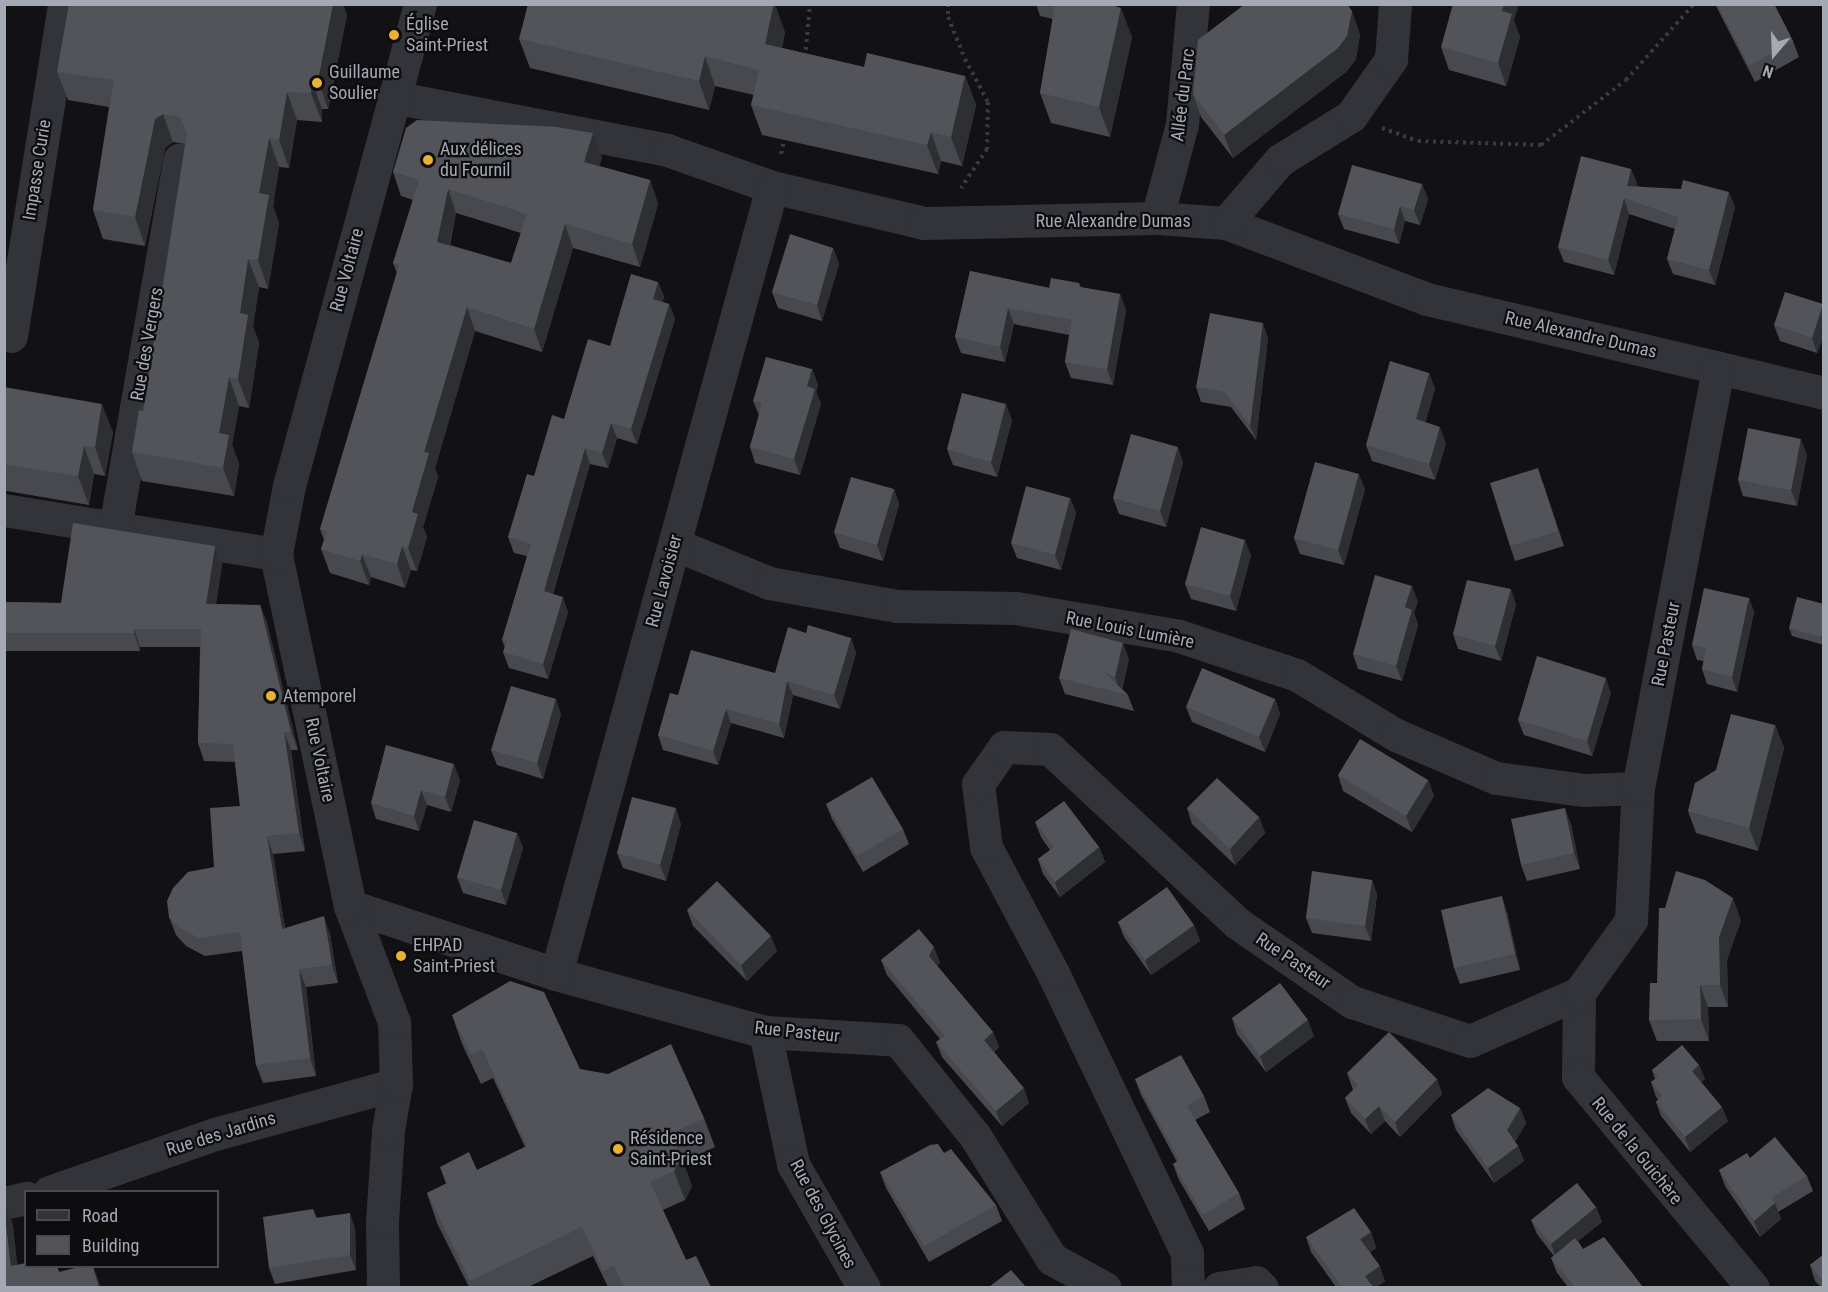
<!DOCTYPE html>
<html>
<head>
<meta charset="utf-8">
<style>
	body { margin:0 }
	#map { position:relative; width:1828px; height:1292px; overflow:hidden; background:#121214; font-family:"Roboto Condensed",sans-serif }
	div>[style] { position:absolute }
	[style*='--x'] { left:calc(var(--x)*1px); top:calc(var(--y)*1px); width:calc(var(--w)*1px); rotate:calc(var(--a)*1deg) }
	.path>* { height:4px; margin-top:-2px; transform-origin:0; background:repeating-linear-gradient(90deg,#3a3b40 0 3px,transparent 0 7.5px) }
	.street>* { height:33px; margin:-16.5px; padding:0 16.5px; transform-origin:16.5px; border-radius:16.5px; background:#333439 }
	.wall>* { inset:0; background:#48494f }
	.shaded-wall>* { inset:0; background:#2e2f33 }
	.building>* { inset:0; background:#52545a }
	.dots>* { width:16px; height:16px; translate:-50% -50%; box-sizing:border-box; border:3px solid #0d0d0f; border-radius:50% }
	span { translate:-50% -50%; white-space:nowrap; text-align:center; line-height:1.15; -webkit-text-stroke:4.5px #0d0d0f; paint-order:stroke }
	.poi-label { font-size:18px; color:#a4a9b4 }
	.left { translate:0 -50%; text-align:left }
	.street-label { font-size:18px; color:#a4a9b4 }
	.frame { position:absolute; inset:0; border:6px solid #a4a9b4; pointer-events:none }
	.legend { position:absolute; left:24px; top:1190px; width:195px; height:78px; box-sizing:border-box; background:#0d0d0f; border:2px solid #494b51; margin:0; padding:8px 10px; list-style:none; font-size:18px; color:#a4a9b4 }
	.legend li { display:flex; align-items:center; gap:12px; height:30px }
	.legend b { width:30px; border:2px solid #494b51 }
	.north { position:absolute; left:1744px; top:24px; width:60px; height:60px; -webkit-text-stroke:4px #0d0d0f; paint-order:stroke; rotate:199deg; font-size:16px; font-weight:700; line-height:24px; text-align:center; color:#a4a9b4 }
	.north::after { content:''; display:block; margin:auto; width:21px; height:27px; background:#a4a9b4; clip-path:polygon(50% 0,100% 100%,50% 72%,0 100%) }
</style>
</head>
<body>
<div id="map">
	<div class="path">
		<i style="--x:948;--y:4;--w:13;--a:90"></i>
		<i style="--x:948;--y:17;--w:45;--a:68"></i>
		<i style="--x:965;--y:59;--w:49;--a:61.9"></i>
		<i style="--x:988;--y:102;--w:47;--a:91.2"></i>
		<i style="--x:987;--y:149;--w:47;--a:123.7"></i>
		<i style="--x:805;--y:57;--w:53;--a:-84.6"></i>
		<i style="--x:1382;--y:128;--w:38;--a:20"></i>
		<i style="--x:1418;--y:141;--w:123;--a:1.9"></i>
		<i style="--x:1541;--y:145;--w:107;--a:-37.4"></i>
		<i style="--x:1626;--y:80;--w:102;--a:-48.2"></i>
		<i style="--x:781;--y:154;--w:14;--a:-78"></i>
	</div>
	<div class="street">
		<i style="--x:393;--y:97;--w:279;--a:10.9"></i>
		<i style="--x:667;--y:150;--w:111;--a:19.4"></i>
		<i style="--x:772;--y:187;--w:156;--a:13.3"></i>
		<i style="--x:924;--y:223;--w:233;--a:-1.2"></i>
		<i style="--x:1157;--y:218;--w:69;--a:4.1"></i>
		<i style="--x:1226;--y:223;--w:215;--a:20.7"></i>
		<i style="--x:1427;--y:299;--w:408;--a:13.3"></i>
		<i style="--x:1157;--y:218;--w:97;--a:-75.1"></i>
		<i style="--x:1182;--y:124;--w:121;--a:-84.8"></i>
		<i style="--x:1226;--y:223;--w:83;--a:-49.4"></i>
		<i style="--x:1280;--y:160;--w:84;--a:-31.8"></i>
		<i style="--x:1351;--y:116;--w:70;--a:-54.9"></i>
		<i style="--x:1391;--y:59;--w:55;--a:-85.8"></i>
		<i style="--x:11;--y:336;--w:336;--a:-80.9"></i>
		<i style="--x:4;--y:510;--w:276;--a:9.2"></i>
		<i style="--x:115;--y:528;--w:374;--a:-80.1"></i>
		<i style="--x:674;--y:544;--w:103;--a:22.3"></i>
		<i style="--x:769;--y:583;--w:130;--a:10.2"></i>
		<i style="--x:897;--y:606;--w:119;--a:1"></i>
		<i style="--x:1016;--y:608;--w:165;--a:9.7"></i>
		<i style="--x:1179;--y:636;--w:124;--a:18.3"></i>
		<i style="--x:1297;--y:675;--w:116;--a:31.2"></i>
		<i style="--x:1396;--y:735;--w:109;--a:23.3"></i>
		<i style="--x:1496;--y:778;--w:89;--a:7.8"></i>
		<i style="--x:1584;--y:790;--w:54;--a:-2.1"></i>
		<i style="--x:350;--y:906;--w:217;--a:18.3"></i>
		<i style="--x:556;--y:974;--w:217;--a:15.5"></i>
		<i style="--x:765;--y:1032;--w:133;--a:3.4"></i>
		<i style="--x:898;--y:1040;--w:123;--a:51.3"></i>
		<i style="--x:975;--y:1136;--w:145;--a:58"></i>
		<i style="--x:1052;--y:1259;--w:60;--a:28.7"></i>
		<i style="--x:556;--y:974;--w:816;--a:-74.65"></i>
		<i style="--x:1579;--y:993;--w:84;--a:90.7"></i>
		<i style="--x:1578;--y:1077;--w:274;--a:50.3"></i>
		<i style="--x:765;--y:1032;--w:135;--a:78"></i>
		<i style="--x:793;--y:1164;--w:143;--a:60.2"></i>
		<i style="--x:49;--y:1192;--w:176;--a:-19.3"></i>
		<i style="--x:215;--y:1134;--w:188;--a:-15.4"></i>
		<i style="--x:4;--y:1203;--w:23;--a:-13"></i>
		<i style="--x:383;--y:1288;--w:67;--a:-90.9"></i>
		<i style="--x:382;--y:1221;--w:91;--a:-86.2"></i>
		<i style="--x:388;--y:1130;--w:47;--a:-80.1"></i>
		<i style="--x:396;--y:1084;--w:62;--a:-91.8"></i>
		<i style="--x:394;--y:1022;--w:124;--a:-110.8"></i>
		<i style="--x:350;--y:906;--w:360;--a:-101.9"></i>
		<i style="--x:276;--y:554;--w:69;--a:-79.2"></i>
		<i style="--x:289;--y:486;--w:499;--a:-74.8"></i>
		<i style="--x:1188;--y:1288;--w:35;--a:-92"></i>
		<i style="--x:1187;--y:1253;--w:308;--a:-115.6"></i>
		<i style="--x:1054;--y:975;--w:145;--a:-118"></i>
		<i style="--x:986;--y:847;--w:64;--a:-97.2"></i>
		<i style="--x:978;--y:784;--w:45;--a:-54.9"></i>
		<i style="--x:1004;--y:747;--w:46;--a:2.5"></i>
		<i style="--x:1050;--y:749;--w:255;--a:42.9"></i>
		<i style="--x:1237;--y:923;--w:140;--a:34.5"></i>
		<i style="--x:1352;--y:1002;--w:124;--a:18.3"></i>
		<i style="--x:1470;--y:1041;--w:119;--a:-23.8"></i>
		<i style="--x:1579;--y:993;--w:90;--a:-54.5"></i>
		<i style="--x:1631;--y:920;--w:132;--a:-87"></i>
		<i style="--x:1638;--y:788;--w:428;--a:-79.2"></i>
		<i style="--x:1219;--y:1288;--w:37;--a:-9"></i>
		<i style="--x:1256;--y:1282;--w:8;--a:45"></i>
	</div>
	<div class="wall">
		<i style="clip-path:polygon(69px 4px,343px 4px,347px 15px,328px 109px,322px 109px,322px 122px,297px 120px,289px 168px,279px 167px,273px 206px,279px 223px,268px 289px,259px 287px,253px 326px,259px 343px,249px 408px,239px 406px,232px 445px,239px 464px,234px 496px,142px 481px,132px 452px,143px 411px,185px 144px,173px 142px,165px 148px,145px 246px,103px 239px,93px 210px,109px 107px,68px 100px,57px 72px)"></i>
		<i style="clip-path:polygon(1036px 4px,1108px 4px,1132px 37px,1110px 137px,1051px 123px,1040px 93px,1053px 19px,1040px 16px)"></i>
		<i style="clip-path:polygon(1715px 4px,1774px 4px,1793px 41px,1799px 57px,1755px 82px)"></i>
		<i style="clip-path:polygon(1514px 21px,1520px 37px,1506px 86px,1449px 70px,1441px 47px)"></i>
		<i style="clip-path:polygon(785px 32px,782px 48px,864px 67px,965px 76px,976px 105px,962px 166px,941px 161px,938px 174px,762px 135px,751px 105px,754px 95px,715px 86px,709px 110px,530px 68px,519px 39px)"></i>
		<i style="clip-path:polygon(1360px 34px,1356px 59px,1346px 72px,1233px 158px,1201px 117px,1193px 94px)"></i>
		<i style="clip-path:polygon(evenodd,602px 157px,599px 166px,650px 180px,658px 204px,640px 267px,573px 248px,542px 352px,475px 331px,435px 468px,438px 477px,423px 527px,427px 537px,417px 571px,411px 570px,405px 588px,371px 577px,369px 585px,330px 573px,321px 549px,324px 540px,320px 529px,397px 273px,393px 263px,413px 200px,401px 196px,393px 172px,602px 157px,456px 213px,521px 233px,511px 263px,450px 245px,456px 213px)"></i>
		<i style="clip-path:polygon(1631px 169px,1637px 184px,1636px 186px,1735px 207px,1715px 285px,1673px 274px,1667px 259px,1675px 229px,1629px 214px,1614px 275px,1564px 262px,1558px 247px)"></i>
		<i style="clip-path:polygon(1422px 184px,1428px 199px,1420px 225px,1405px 221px,1399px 244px,1344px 229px,1338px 214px)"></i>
		<i style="clip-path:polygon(833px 248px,839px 264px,822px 321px,778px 308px,772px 292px)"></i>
		<i style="clip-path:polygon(970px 271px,1049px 288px,1079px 283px,1081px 287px,1120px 294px,1126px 310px,1113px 385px,1071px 378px,1065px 362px,1069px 335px,1014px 324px,1005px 362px,961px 353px,955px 337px)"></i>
		<i style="clip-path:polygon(658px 282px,664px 297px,662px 302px,669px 304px,675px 319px,637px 444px,617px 438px,608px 468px,590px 464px,553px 594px,568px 612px,548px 679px,509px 668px,503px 652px,505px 648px,502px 640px,527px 556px,514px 553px,508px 537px,534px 476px,610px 346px)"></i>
		<i style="clip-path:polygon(1823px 304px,1824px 335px,1817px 353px,1780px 341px,1774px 325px)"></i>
		<i style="clip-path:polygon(1268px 338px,1256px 440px,1231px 407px,1201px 402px,1196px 387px)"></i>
		<i style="clip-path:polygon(812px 369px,818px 385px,816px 392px,821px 404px,800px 475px,755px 463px,750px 447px,759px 415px,753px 401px)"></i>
		<i style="clip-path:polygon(1429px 373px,1435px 389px,1425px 422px,1446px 443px,1435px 480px,1372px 461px,1366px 445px)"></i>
		<i style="clip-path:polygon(4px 387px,113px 432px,105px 476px,94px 474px,89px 505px,7px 491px,4px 492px)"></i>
		<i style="clip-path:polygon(1012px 420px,997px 477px,953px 465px,947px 449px)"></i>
		<i style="clip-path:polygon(1807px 455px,1797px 506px,1743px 496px,1738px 480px)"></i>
		<i style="clip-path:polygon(1183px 462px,1166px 527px,1119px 514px,1113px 498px)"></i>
		<i style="clip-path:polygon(1543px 483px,1564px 546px,1515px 561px,1510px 546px)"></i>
		<i style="clip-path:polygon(894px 489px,899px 504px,883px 561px,840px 548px,834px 532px)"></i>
		<i style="clip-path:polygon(1365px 489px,1344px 565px,1300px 554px,1294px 538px)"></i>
		<i style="clip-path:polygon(1070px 498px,1076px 513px,1061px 570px,1017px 558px,1011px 543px)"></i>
		<i style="clip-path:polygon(215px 546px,222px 564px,216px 604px,260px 605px,267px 623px,298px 750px,291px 750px,305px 851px,273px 854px,285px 928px,330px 934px,338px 983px,306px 987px,316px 1076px,263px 1083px,256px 1065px,242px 951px,205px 956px,186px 946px,176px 935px,169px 917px,214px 867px,240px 806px,235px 762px,204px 761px,198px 743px,200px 647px,140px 647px,140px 651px,4px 651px,4px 602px,61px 603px)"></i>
		<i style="clip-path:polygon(1251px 555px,1236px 611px,1191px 599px,1185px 584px)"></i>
		<i style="clip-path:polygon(1749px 598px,1754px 612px,1737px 692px,1707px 684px,1702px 669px,1704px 661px,1697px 660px,1692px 645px)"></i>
		<i style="clip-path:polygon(1418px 601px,1414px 613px,1418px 625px,1402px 681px,1358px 669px,1353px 654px)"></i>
		<i style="clip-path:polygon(1516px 604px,1501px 661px,1458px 649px,1453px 634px)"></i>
		<i style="clip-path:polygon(1824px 604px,1824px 645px,1792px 636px,1789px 628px)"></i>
		<i style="clip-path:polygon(806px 633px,851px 638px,856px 653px,840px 709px,793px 695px,784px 738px,731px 723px,718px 765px,663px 750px,658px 735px,678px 695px,775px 673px)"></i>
		<i style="clip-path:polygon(1129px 659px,1122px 689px,1128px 695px,1134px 711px,1065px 694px,1059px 678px)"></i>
		<i style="clip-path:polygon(1611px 693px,1592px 756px,1524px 735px,1518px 720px)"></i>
		<i style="clip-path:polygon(1275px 699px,1280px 714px,1265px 752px,1192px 722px,1186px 707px)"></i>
		<i style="clip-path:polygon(561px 714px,543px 779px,497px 765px,491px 750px)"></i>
		<i style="clip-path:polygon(1775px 725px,1784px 748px,1758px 851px,1696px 833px,1688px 811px,1716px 770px)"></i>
		<i style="clip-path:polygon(1338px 775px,1428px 780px,1434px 796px,1412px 832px,1343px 791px)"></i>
		<i style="clip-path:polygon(460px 780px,451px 812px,427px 805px,419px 831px,376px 819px,371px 803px)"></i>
		<i style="clip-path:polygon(826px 804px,903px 829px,909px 844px,863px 872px,832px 819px)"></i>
		<i style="clip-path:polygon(1187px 808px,1259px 817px,1265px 833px,1235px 865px,1192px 824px)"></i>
		<i style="clip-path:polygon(1035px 822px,1099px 847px,1105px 862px,1060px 897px,1043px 874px,1038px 859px,1050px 850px,1041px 837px)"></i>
		<i style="clip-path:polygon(681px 824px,666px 881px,623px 868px,617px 853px)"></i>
		<i style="clip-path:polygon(1571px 824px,1580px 869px,1527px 881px,1521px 865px)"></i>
		<i style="clip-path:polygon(517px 833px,523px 848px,506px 905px,463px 893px,457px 877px)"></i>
		<i style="clip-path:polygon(1372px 880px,1377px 895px,1371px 941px,1312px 933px,1306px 918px)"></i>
		<i style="clip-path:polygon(687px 910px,777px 951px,747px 981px,693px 926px)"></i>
		<i style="clip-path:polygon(1507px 912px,1520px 970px,1460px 984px,1454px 968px)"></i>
		<i style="clip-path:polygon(1741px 920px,1727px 960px,1728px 1007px,1708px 1007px,1709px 1041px,1657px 1041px,1649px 1020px)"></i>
		<i style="clip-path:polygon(1118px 922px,1194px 925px,1200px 941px,1151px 975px,1124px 937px)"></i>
		<i style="clip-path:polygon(881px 960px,940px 962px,937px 966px,993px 1032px,999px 1047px,994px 1052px,1029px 1103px,1002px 1126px,942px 1057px,936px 1042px,940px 1039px,887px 975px)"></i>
		<i style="clip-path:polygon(452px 1015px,580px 1069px,704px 1118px,715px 1147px,683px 1162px,692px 1186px,685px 1200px,663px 1210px,686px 1260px,711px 1287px,608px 1287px,593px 1256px,528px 1287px,469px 1287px,437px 1223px,427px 1193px,446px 1184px,440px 1167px,477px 1170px,525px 1147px,493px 1078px,481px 1084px,462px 1044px)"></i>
		<i style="clip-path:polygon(1232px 1018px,1314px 1036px,1266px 1072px,1237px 1034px)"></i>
		<i style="clip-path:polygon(1699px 1065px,1705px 1079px,1701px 1082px,1728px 1121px,1690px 1152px,1661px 1116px,1656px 1102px,1658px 1099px,1656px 1097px,1651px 1082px,1655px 1079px,1652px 1070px)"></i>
		<i style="clip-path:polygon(1347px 1073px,1437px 1079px,1442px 1094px,1400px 1137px,1385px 1121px,1371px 1134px,1351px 1113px,1345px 1098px,1353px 1090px)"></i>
		<i style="clip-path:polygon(1135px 1079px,1204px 1096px,1210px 1112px,1195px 1120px,1239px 1193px,1245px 1209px,1209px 1231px,1179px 1180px,1173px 1164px,1177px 1162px,1141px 1095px)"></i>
		<i style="clip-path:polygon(1520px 1108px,1526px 1123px,1515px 1142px,1518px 1146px,1524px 1161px,1494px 1183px,1456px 1130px,1451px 1115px)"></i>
		<i style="clip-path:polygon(1750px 1158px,1807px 1176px,1813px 1191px,1778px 1212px,1781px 1219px,1760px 1237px,1725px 1186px,1719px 1170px)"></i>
		<i style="clip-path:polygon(880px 1172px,996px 1205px,1002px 1221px,929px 1262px,886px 1188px)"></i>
		<i style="clip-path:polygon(1596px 1207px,1602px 1222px,1578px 1241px,1583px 1249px,1643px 1287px,1568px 1287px,1557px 1273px,1551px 1258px,1554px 1256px,1537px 1234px,1531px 1220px)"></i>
		<i style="clip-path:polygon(313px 1209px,317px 1218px,355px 1228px,356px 1270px,275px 1284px,269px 1268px)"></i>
		<i style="clip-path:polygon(1371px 1232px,1376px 1248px,1370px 1252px,1385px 1281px,1376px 1287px,1336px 1287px,1311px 1252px,1306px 1237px)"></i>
		<i style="clip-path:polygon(1824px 1254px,1824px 1287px,1821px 1287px,1815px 1281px,1810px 1265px)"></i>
	</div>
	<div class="shaded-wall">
		<i style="clip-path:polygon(333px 4px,343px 4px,347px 15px,328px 109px,318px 80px)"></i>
		<i style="clip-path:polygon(774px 4px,775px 4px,785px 32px,776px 73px,765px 44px)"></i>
		<i style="clip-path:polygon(1504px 4px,1519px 4px,1514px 21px,1520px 37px,1506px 86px,1498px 63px,1502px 11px)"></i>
		<i style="clip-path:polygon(1121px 8px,1132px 37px,1110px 137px,1099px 107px)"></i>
		<i style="clip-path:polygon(1352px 11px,1360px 34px,1356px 59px,1346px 72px,1233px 158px,1224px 135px)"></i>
		<i style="clip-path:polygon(705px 56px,715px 86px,709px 110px,699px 81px)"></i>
		<i style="clip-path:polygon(965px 76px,976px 105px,962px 166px,951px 137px)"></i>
		<i style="clip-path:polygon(312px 80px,322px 109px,322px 122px,311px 93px)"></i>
		<i style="clip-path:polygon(287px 92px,297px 120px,289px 168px,279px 140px)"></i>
		<i style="clip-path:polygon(163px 114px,173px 142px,165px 148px,145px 246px,135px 217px,155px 119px)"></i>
		<i style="clip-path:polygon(931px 132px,941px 161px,938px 174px,927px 145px)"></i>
		<i style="clip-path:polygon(593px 133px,602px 157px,593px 186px,584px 162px)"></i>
		<i style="clip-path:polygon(269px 138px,279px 167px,273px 206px,279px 223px,268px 289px,258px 260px,259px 193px)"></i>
		<i style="clip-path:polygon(1631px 169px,1637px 184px,1632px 201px,1627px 186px)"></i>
		<i style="clip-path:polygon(650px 180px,658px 204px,640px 267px,632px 244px)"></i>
		<i style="clip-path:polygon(1422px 184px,1428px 199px,1420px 225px,1414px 210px)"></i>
		<i style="clip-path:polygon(448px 189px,456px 213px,445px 265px,437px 242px)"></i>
		<i style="clip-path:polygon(1729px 192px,1735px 207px,1715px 285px,1709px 270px)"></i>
		<i style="clip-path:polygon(1624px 198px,1629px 214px,1614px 275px,1608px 260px)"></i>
		<i style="clip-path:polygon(1400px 206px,1405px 221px,1399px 244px,1394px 229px)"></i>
		<i style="clip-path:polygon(565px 224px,573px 248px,542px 352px,534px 329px)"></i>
		<i style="clip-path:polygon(833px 248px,839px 264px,822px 321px,817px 305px)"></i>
		<i style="clip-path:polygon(248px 259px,259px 287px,253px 326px,259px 343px,249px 408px,238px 379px,240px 313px)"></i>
		<i style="clip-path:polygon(658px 282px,664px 297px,659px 314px,653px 299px)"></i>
		<i style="clip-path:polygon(1120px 294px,1126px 310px,1113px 385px,1107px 369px)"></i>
		<i style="clip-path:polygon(669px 304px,675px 319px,637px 444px,631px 429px)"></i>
		<i style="clip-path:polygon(1823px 304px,1824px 335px,1817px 353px,1812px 338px)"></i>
		<i style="clip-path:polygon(467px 307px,475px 331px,435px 468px,438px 477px,423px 527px,427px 537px,417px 571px,408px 548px,412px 512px,424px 452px)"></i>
		<i style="clip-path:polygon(1008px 308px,1014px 324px,1005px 362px,1000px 347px)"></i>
		<i style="clip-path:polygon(1263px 323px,1268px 338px,1256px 440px,1250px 426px)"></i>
		<i style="clip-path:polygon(812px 369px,818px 385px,816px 392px,821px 404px,800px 475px,794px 459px,807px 386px)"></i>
		<i style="clip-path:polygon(1429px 373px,1435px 389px,1422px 435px,1416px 419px)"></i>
		<i style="clip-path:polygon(229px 377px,239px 406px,232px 445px,239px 464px,234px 496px,223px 468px,219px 433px)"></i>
		<i style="clip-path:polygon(102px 404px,113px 432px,105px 476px,95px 447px)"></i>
		<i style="clip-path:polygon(1006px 404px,1012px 420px,997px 477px,991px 462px)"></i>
		<i style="clip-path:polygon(611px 423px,617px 438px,608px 468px,602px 453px)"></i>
		<i style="clip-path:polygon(1440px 427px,1446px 443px,1435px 480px,1429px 464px)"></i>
		<i style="clip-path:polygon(1801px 439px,1807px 455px,1797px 506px,1791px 490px)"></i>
		<i style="clip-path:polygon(84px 446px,94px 474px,89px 505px,78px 476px)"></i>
		<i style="clip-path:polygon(1178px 447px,1183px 462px,1166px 527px,1160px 511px)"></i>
		<i style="clip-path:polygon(585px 448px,590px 464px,549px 606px,544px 591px)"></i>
		<i style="clip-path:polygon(1359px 474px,1365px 489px,1344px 565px,1338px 550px)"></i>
		<i style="clip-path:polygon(894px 489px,899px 504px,883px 561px,877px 545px)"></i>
		<i style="clip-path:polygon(1070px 498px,1076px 513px,1061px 570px,1055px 555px)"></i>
		<i style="clip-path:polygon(1245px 540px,1251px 555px,1236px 611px,1230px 596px)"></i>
		<i style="clip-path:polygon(215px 546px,222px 564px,213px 622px,206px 604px)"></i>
		<i style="clip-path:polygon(402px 546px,411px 570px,405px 588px,397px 564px)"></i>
		<i style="clip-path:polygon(362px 554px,371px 577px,369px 585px,360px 561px)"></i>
		<i style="clip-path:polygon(1412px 586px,1418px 601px,1414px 613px,1418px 625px,1402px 681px,1396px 666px,1405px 607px)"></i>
		<i style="clip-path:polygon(1511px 589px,1516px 604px,1501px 661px,1495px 646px)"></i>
		<i style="clip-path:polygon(563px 597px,568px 612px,548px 679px,543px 664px)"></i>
		<i style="clip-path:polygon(1749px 598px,1754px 612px,1737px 692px,1732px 677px)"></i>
		<i style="clip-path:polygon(260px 605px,267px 623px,298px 750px,291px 732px)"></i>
		<i style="clip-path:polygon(1824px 628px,1824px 645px,1821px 637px)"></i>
		<i style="clip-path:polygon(134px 629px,140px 647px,140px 651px,134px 633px)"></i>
		<i style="clip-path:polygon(851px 638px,856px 653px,840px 709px,834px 695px)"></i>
		<i style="clip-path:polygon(1123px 643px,1129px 659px,1120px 693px,1115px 677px)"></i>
		<i style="clip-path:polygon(1606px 678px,1611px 693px,1592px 756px,1587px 741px)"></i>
		<i style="clip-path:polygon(787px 681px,793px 695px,784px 738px,779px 724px)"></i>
		<i style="clip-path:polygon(556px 699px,561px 714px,543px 779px,537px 763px)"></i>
		<i style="clip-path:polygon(1275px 699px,1280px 714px,1265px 752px,1259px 737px)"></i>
		<i style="clip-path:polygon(726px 709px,731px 723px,718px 765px,713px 751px)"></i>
		<i style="clip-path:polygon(1775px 725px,1784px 748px,1758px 851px,1749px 828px)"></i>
		<i style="clip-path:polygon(284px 732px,291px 750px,305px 851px,299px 833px)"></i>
		<i style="clip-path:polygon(454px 764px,460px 780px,451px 812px,445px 797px)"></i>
		<i style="clip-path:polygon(1428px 780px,1434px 796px,1412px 832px,1406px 816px)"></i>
		<i style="clip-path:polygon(421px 790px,427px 805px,419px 831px,414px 816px)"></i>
		<i style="clip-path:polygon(676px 808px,681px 824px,666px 881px,660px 865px)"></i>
		<i style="clip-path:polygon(1565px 808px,1571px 824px,1580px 869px,1574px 853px)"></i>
		<i style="clip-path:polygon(1259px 817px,1265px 833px,1235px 865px,1230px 849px)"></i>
		<i style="clip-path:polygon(517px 833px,523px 848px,506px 905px,501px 890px)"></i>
		<i style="clip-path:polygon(267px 836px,273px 854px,288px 947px,282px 929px)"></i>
		<i style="clip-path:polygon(1099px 847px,1105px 862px,1060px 897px,1055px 882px)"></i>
		<i style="clip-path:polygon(1372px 880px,1377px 895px,1371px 941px,1365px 926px)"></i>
		<i style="clip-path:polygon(1502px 896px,1507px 912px,1520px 970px,1515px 954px)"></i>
		<i style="clip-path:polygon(1733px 898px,1741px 920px,1727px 960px,1728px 1007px,1720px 985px,1719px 938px)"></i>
		<i style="clip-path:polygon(324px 916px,330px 934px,338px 983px,332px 965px)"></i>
		<i style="clip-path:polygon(1194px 925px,1200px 941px,1151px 975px,1145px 960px)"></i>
		<i style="clip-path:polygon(771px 936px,777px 951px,747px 981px,741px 965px)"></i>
		<i style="clip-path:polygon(934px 947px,940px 962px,934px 972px,929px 956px)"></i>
		<i style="clip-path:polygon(299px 969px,306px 987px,316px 1076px,310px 1058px)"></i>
		<i style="clip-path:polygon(1700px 985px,1708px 1007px,1709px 1041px,1701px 1019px)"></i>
		<i style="clip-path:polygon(1308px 1020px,1314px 1036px,1266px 1072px,1260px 1056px)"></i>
		<i style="clip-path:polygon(993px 1032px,999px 1047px,989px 1055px,984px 1040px)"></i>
		<i style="clip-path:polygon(1699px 1065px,1705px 1079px,1697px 1085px,1692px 1071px)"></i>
		<i style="clip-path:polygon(1437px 1079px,1442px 1094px,1400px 1137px,1395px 1122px)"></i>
		<i style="clip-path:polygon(1024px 1088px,1029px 1103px,1002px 1126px,996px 1111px)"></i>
		<i style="clip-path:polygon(1379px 1106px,1385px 1121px,1371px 1134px,1365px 1119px)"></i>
		<i style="clip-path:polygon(1722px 1107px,1728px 1121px,1690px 1152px,1685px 1137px)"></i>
		<i style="clip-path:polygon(1520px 1108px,1526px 1123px,1513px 1146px,1507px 1130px)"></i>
		<i style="clip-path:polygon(1518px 1146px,1524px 1161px,1494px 1183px,1488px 1168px)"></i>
		<i style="clip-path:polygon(681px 1157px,692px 1186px,685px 1200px,674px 1171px)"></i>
		<i style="clip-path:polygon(4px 1201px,13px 1225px,20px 1287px,11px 1266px)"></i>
		<i style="clip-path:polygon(1775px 1203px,1781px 1219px,1760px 1237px,1754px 1221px)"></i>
		<i style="clip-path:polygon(1596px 1207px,1602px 1222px,1556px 1258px,1551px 1244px)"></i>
		<i style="clip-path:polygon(350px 1213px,355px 1228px,356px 1270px,350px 1255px)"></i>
		<i style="clip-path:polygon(1371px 1232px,1376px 1248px,1366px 1254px,1360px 1239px)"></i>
		<i style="clip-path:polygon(93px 1266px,101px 1287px,99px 1287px)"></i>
		<i style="clip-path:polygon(1380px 1266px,1385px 1281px,1376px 1287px,1369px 1287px,1365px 1276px)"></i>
	</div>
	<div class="building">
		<i style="clip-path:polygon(69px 4px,333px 4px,318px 80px,312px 80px,311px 93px,287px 92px,279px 140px,269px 138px,259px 193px,269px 195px,258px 260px,248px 259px,240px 313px,248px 315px,238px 379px,229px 377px,219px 433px,229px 435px,223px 468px,132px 452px,139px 410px,143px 411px,187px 134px,180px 117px,163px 114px,155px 119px,135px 217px,93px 210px,114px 80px,57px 72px)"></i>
		<i style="clip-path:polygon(528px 4px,774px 4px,765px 44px,864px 67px,867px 53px,965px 76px,951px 137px,931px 132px,927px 145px,751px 105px,759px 70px,705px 56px,699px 81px,519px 39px)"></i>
		<i style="clip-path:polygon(1055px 4px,1108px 4px,1121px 8px,1099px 107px,1040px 93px)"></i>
		<i style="clip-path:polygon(1245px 4px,1347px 4px,1352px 11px,1347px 36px,1338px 48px,1224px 135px,1193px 94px,1198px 40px)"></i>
		<i style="clip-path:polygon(1453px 4px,1504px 4px,1502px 11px,1512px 14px,1498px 63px,1441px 47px)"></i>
		<i style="clip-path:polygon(1717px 4px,1774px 4px,1793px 41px,1749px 66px)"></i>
		<i style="clip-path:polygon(evenodd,417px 120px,557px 127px,593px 133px,584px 162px,650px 180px,632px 244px,565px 224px,534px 329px,467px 307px,424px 452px,429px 453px,412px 512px,418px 514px,408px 548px,402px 546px,397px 564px,362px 554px,360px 561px,321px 549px,327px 531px,320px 529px,399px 265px,393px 263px,419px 180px,393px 172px,406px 128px,417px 120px,448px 189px,527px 214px,511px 263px,437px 242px,448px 189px)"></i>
		<i style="clip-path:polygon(1581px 156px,1631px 169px,1627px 186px,1681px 189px,1683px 180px,1729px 192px,1709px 270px,1667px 259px,1678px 217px,1624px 198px,1608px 260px,1558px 247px)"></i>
		<i style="clip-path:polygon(1352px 165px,1422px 184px,1414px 210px,1400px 206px,1394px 229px,1338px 214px)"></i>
		<i style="clip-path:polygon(790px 234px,833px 248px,817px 305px,772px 292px)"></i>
		<i style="clip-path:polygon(970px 271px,1049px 288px,1051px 278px,1079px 283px,1079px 287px,1120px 294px,1107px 369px,1065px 362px,1072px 320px,1008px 308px,1000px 347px,955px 337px)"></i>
		<i style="clip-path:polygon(631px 274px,658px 282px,653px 299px,669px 304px,631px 429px,611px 423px,602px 453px,585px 448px,544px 591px,563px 597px,543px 664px,503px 652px,507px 641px,502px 640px,531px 544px,508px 537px,527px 474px,534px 476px,552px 415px,564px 419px,588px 339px,610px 346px)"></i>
		<i style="clip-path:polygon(1785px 292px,1823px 304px,1812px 338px,1774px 325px)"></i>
		<i style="clip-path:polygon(1210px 313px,1263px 323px,1250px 426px,1225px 392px,1196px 387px)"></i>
		<i style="clip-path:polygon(766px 357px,812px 369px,807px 386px,815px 389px,794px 459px,750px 447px,762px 403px,753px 401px)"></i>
		<i style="clip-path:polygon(1390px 361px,1429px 373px,1416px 419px,1440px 427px,1429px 464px,1366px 445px)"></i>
		<i style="clip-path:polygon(4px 387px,102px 404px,95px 447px,84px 446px,78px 476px,4px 464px)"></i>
		<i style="clip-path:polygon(962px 393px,1006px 404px,991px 462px,947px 449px)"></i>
		<i style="clip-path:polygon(1748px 428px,1801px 439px,1791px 490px,1738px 480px)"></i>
		<i style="clip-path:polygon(1131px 434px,1178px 447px,1160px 511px,1113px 498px)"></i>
		<i style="clip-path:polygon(1315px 462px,1359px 474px,1338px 550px,1294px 538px)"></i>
		<i style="clip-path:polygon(1538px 468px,1558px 531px,1510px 546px,1490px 483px)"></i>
		<i style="clip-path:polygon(851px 477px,894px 489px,877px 545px,834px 532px)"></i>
		<i style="clip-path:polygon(1026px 486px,1070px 498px,1055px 555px,1011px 543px)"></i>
		<i style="clip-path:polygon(73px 523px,215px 546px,206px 604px,260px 605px,291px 732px,284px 732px,299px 833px,267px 836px,282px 929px,324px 916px,332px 965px,299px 969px,310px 1058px,256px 1065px,240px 932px,199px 938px,180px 928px,169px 917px,167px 901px,173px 888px,188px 872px,214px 867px,210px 808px,240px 806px,233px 744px,198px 743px,201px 629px,134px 629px,134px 633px,4px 633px,4px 602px,61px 603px)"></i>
		<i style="clip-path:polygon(1201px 527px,1245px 540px,1230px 596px,1185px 584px)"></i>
		<i style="clip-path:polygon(1375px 575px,1412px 586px,1405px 607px,1412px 610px,1396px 666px,1353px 654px)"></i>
		<i style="clip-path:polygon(1467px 580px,1511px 589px,1495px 646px,1453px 634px)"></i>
		<i style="clip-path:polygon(1704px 588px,1749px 598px,1732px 677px,1702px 669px,1706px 648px,1692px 645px)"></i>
		<i style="clip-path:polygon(1797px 597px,1824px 604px,1824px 628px,1821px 637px,1789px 628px)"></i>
		<i style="clip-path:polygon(808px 625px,851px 638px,834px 695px,787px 681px,779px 724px,726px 709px,713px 751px,658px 735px,670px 693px,678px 695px,691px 650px,775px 673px,788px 627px,806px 633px)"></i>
		<i style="clip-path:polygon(1071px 629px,1123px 643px,1115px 677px,1105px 673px,1128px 695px,1059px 678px)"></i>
		<i style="clip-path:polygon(1537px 656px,1606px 678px,1587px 741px,1518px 720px)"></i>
		<i style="clip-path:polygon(1202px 668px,1275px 699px,1259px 737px,1186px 707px)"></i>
		<i style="clip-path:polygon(511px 686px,556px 699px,537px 763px,491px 750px)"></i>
		<i style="clip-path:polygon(1731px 714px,1775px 725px,1749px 828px,1688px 811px,1695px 783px,1716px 770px)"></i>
		<i style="clip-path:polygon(1360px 739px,1428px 780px,1406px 816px,1338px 775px)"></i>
		<i style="clip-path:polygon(386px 745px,454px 764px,445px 797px,421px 790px,414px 816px,371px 803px)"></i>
		<i style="clip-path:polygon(872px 777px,903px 829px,857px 856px,826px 804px)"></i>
		<i style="clip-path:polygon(1217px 778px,1259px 817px,1230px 849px,1187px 808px)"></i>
		<i style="clip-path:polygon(632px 797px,676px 808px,660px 865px,617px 853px)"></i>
		<i style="clip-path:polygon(1064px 801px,1099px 847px,1055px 882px,1038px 859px,1054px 847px,1035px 822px)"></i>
		<i style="clip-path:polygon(1565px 808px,1574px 853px,1521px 865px,1511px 819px)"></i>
		<i style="clip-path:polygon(474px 820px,517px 833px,501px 890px,457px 877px)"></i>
		<i style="clip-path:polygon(1312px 871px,1372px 880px,1365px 926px,1306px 918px)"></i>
		<i style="clip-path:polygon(1676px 871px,1705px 880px,1733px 898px,1719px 938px,1720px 985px,1700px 985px,1701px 1019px,1649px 1020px,1650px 983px,1657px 983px,1659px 908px,1665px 908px)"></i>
		<i style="clip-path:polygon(717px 881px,771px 936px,741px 965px,687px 910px)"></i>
		<i style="clip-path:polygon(1167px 887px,1194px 925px,1145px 960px,1118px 922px)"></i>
		<i style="clip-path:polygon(1502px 896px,1515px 954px,1454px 968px,1441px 910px)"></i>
		<i style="clip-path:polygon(919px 929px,934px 947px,929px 956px,993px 1032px,984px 1040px,1024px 1088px,996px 1111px,936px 1042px,945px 1036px,881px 960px)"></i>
		<i style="clip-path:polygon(510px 981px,544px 992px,580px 1069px,608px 1074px,671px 1044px,704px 1118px,670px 1134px,681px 1157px,674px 1171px,650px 1182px,686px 1260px,696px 1256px,711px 1287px,624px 1287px,614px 1266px,603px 1271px,582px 1227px,470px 1281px,427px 1193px,447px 1183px,440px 1167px,469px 1152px,477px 1170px,527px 1146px,482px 1049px,471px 1055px,452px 1015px)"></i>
		<i style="clip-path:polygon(1280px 983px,1308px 1020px,1260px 1056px,1232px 1018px)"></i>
		<i style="clip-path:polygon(1389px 1032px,1437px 1079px,1395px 1122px,1379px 1106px,1365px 1119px,1345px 1098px,1358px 1085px,1347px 1073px)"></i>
		<i style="clip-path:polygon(1682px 1045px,1699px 1065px,1692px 1071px,1722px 1107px,1685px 1137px,1656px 1102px,1662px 1096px,1651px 1082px,1658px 1077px,1652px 1070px)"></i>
		<i style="clip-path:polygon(1181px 1055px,1204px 1096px,1187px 1106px,1239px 1193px,1203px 1215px,1173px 1164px,1179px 1160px,1135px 1079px)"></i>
		<i style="clip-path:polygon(1488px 1088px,1520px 1108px,1507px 1130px,1518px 1146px,1488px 1168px,1451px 1115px)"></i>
		<i style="clip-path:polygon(1775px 1137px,1807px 1176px,1772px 1197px,1775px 1203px,1754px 1221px,1719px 1170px,1747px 1153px,1750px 1158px)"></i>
		<i style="clip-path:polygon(938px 1144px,944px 1153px,951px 1149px,996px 1205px,924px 1246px,880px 1172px,930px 1145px)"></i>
		<i style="clip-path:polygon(1577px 1183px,1596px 1207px,1551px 1244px,1531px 1220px)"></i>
		<i style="clip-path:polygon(4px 1205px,11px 1266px,26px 1263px,26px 1266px,57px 1266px,59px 1272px,83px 1266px,93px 1266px,99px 1287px,4px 1287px)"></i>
		<i style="clip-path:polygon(1354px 1208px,1371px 1232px,1360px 1239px,1380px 1266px,1365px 1276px,1373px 1287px,1342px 1287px,1306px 1237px)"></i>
		<i style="clip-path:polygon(313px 1209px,315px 1218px,350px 1213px,350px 1255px,269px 1268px,263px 1217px)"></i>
		<i style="clip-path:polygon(1604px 1237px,1643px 1287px,1575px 1287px,1551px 1258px,1575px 1238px,1583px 1249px)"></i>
		<i style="clip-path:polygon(1824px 1254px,1824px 1282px,1810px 1265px)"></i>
		<i style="clip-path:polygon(1011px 1270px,1026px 1287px,989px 1287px)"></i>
	</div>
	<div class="dots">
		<i style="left:394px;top:35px;background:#eab134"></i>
		<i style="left:317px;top:83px;background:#eab134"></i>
		<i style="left:428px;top:160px;background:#eab134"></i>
		<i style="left:271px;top:696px;background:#eab134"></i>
		<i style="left:401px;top:956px;background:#eab134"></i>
		<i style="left:618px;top:1149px;background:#eab134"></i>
	</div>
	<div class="poi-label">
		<span class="left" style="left:406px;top:35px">Église<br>Saint-Priest</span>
		<span class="left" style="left:329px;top:83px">Guillaume<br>Soulier</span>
		<span class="left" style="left:440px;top:160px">Aux délices<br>du Fournil</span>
		<span class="left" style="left:283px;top:696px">Atemporel</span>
		<span class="left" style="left:413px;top:956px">EHPAD<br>Saint-Priest</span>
		<span class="left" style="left:630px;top:1149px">Résidence<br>Saint-Priest</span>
	</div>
	<div class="street-label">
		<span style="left:1183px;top:95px;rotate:-83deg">Allée du Parc</span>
		<span style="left:37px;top:170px;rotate:-81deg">Impasse Curie</span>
		<span style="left:1113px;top:221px">Rue Alexandre Dumas</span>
		<span style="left:347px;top:270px;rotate:-75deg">Rue Voltaire</span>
		<span style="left:1581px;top:335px;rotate:13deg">Rue Alexandre Dumas</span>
		<span style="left:147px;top:344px;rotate:-80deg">Rue des Vergers</span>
		<span style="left:664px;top:581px;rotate:-75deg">Rue Lavoisier</span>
		<span style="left:1130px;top:630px;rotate:11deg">Rue Louis Lumière</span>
		<span style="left:1666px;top:644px;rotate:-79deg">Rue Pasteur</span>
		<span style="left:320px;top:760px;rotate:78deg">Rue Voltaire</span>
		<span style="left:1293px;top:961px;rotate:34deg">Rue Pasteur</span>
		<span style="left:797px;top:1032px;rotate:6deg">Rue Pasteur</span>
		<span style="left:221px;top:1134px;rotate:-17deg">Rue des Jardins</span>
		<span style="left:1637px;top:1151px;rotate:51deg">Rue de la Guichère</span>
		<span style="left:823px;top:1214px;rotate:62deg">Rue des Glycines</span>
	</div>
	<div class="frame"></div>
	<ul class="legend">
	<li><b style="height:8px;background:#333439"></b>Road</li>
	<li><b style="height:16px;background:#52545a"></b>Building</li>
	</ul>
	<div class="north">N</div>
</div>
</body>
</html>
